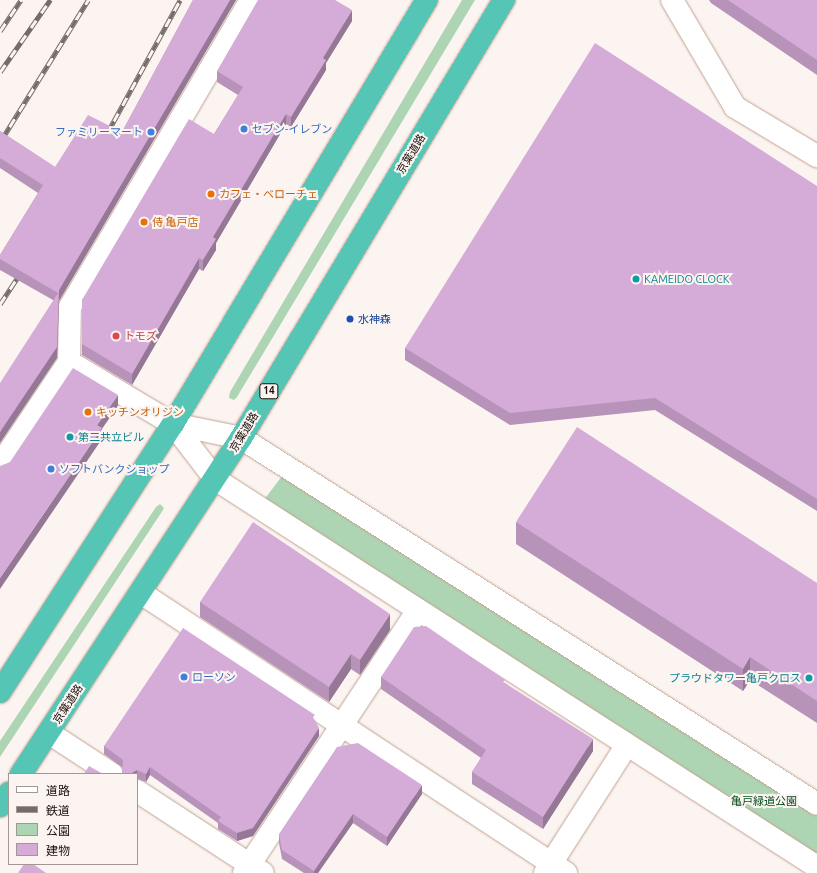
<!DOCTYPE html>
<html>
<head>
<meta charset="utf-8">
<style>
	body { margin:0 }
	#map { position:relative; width:817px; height:873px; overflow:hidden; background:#fbf4f1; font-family:Ubuntu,"Noto Sans JP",sans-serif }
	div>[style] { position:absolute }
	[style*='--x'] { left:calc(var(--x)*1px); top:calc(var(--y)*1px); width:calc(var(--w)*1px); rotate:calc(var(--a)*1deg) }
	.green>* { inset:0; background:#aed5b3 }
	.roads { filter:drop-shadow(0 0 1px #c1a291) drop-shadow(0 0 1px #c1a291) }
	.minor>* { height:22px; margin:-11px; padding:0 11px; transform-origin:11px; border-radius:11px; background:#fff }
	.highway>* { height:22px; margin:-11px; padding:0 11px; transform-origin:11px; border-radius:11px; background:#55c5b5 }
	.rail>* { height:4.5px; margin-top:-2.25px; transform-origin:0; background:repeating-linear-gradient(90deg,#fbf4f1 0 9px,#756c68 0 18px); box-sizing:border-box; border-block:1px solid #756c68 }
	.wall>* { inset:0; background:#b793b9 }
	.shaded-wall>* { inset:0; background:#957896 }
	.building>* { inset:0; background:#d5abd7 }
	.dots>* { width:11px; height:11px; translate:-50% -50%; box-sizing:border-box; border:2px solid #fbf4f1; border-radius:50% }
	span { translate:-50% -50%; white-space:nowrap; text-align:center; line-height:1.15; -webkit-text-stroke:4px #fbf4f1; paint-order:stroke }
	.shield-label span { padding:1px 3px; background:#fbf4f1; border:1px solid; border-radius:3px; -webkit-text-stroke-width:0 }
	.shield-label { font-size:10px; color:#1a0f0a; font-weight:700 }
	.shop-label { font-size:11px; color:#366cbe }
	.left { translate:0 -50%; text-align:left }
	.right { translate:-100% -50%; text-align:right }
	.street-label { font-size:11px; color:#1a0f0a }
	.food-label { font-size:11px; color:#c56008 }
	.culture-label { font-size:11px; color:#0d838f }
	.transit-label { font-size:11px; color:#164399 }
	.health-label { font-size:11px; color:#be3a42 }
	.park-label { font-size:11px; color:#004e1c }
	.legend { position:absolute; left:8px; top:773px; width:130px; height:92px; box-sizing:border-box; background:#fbf4f1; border:1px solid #a19895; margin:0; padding:5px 7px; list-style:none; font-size:12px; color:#1a0f0a }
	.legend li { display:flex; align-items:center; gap:8px; height:20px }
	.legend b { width:20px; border:1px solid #a19895 }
</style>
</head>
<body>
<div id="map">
	<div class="green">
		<i style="clip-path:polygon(462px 0,475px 0,237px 397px,234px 400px,229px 398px,230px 392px)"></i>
		<i style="clip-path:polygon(282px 476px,817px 815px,817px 856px,261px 504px)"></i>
		<i style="clip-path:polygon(160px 504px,164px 508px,163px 510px,0 757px,0 741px,156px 507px)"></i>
	</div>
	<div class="roads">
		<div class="minor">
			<i style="--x:672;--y:0;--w:124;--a:59.5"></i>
			<i style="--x:735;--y:107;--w:96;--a:30.9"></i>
			<i style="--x:69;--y:362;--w:121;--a:30.8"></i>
			<i style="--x:173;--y:424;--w:69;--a:11.6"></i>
			<i style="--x:241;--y:438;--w:682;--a:32.43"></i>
			<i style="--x:173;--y:424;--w:69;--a:52.6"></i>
			<i style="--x:215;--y:479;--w:716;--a:32.8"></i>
			<i style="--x:0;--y:465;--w:124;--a:-56.2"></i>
			<i style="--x:69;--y:362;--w:55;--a:-89"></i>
			<i style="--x:70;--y:307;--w:356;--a:-59.5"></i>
			<i style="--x:141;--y:593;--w:509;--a:33.38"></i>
			<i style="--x:49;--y:733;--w:75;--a:33.1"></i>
			<i style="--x:137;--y:791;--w:150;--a:33.1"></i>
			<i style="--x:244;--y:873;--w:315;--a:-56.5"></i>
			<i style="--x:545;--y:873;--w:152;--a:-57.4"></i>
		</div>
		<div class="highway">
			<i style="--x:0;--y:692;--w:319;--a:-57.2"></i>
			<i style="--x:173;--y:424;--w:494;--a:-59.1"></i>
			<i style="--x:21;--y:774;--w:402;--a:-56.8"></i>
			<i style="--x:241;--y:438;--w:511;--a:-59.02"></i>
			<i style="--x:0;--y:806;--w:16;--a:-55"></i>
		</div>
	</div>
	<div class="rail">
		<i style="--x:0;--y:31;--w:37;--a:-56"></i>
		<i style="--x:0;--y:72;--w:88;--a:-55.2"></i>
		<i style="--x:105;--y:137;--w:156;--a:-61.3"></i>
		<i style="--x:0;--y:142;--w:167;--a:-58.2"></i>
		<i style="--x:0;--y:304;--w:42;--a:-56.7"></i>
	</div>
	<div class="wall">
		<i style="clip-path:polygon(193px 0,236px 0,59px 301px,57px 358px,53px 300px,0 270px,0 255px,38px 193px,0 168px,0 131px,55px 167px,122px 132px)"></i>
		<i style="clip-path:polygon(709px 0,817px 0,817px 75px,711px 3px)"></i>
		<i style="clip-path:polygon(352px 21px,326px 63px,326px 70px,291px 127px,286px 124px,216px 243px,216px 250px,203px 271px,199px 269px,132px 385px,82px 355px,82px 300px,214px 134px,238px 95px,217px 82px,217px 71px)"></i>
		<i style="clip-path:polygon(817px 186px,817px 511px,655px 410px,510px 425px,405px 360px,405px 348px)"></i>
		<i style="clip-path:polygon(516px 522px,817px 583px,817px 723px,750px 680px,743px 691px,516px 544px)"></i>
		<i style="clip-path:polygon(200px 602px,390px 630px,360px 675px,351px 669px,329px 702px,200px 617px)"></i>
		<i style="clip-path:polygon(381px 677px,505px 683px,593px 751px,543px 829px,472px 784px,472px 772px,481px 758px,381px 689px)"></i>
		<i style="clip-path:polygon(315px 720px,319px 736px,253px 836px,237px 841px,218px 829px,218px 823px,150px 775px,146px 782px,122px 773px,123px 768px,104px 754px,104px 746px)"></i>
		<i style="clip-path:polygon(422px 794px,387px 846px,353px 823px,318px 873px,304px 873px,282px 859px,279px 843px,279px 834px)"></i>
	</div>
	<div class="shaded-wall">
		<i style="clip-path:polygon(230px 0,236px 0,59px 301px,57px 358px,0 443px,0 432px,59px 290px)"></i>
		<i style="clip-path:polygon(352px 10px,352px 21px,326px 63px,326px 70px,291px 127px,291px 117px,323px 58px)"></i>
		<i style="clip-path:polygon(286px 114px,286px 124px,216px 243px,216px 250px,203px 271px,203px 260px,213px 237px)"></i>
		<i style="clip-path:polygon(199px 258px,199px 269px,132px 385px,132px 374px)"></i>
		<i style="clip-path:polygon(118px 395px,118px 406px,97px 436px,97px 425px)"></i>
		<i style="clip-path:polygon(102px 428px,102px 439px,0 589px,0 578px)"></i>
		<i style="clip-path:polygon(390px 614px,390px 630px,360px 675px,360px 660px)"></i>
		<i style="clip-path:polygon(351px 654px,351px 669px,329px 702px,329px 687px)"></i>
		<i style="clip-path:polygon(750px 657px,750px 680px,743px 691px,743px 669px)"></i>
		<i style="clip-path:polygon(319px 728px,319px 736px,253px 836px,237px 841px,237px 833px)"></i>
		<i style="clip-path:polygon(593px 739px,593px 751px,543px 829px,543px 817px)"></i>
		<i style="clip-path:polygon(150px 767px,150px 775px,146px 782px,146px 774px)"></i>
		<i style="clip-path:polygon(137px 770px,137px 779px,137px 774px,130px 774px)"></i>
		<i style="clip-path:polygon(422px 785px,422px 794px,387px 846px,387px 837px)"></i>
		<i style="clip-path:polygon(353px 814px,353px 823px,318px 873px,314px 873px,314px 871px)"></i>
	</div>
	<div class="building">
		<i style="clip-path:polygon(193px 0,230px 0,59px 290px,57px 347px,0 432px,0 383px,58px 293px,0 259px,0 255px,43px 185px,0 158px,0 131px,55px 167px,88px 115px,122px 132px)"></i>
		<i style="clip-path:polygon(258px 0,335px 0,352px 10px,323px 58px,326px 60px,291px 117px,286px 114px,213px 237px,216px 239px,203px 260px,199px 258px,132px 374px,82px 344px,82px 300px,189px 119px,214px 134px,243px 87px,217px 71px)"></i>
		<i style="clip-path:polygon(728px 0,817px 0,817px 60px)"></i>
		<i style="clip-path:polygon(595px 43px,817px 186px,817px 499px,655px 398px,510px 413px,405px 348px)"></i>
		<i style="clip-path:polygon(73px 368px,118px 395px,97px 425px,102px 428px,0 578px,0 466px,10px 462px)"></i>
		<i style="clip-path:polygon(577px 427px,817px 583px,817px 701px,750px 657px,743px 669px,516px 522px)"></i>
		<i style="clip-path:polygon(253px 522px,390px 614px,360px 660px,351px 654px,329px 687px,200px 602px)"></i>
		<i style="clip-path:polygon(426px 626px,505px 680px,503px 682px,593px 739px,543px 817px,472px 772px,486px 750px,381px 677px,414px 627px)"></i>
		<i style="clip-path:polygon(183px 628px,315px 715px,313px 717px,319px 728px,253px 828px,237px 833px,218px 821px,221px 817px,150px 767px,146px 774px,137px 770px,130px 774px,120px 774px,122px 773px,123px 760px,104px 746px)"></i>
		<i style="clip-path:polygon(358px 743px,422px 785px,387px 837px,353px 814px,314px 871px,282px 850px,279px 834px,337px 747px)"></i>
		<i style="clip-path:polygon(89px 766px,103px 774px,84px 774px)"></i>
		<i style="clip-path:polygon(24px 864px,33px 864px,46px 873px,18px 873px)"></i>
	</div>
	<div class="dots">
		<i style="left:244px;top:129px;background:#3f7fe0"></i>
		<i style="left:151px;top:132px;background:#3f7fe0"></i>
		<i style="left:211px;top:194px;background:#e8710a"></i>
		<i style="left:144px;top:222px;background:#e8710a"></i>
		<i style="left:636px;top:279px;background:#0f9aa8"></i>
		<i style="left:350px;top:319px;background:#1a4fb4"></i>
		<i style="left:116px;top:336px;background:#e0444e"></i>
		<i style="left:88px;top:412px;background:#e8710a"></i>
		<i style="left:70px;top:437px;background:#0f9aa8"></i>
		<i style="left:51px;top:469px;background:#3f7fe0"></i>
		<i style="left:184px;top:677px;background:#3f7fe0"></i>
		<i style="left:809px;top:678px;background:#0f9aa8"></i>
	</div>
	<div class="shield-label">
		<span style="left:269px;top:391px">14</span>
	</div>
	<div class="shop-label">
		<span class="left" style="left:252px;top:129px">セブン-イレブン</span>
		<span class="right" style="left:143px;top:132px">ファミリーマート</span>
		<span class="left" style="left:59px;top:469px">ソフトバンクショップ</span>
		<span class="left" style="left:192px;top:677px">ローソン</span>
	</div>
	<div class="street-label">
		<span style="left:411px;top:154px;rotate:-59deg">京葉道路</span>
		<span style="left:244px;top:432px;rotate:-59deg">京葉道路</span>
		<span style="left:68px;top:704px;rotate:-57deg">京葉道路</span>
	</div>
	<div class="food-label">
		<span class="left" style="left:219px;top:194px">カフェ・ベローチェ</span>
		<span class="left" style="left:152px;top:222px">侍 亀戸店</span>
		<span class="left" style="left:96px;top:412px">キッチンオリジン</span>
	</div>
	<div class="culture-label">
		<span class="left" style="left:644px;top:279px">KAMEIDO CLOCK</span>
		<span class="left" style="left:78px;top:437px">第二共立ビル</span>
		<span class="right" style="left:801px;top:678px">プラウドタワー亀戸クロス</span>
	</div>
	<div class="transit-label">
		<span class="left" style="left:358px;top:319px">水神森</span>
	</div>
	<div class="health-label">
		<span class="left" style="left:124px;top:336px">トモズ</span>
	</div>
	<div class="park-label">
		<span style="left:764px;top:801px">亀戸緑道公園</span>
	</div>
	<ul class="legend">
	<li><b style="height:5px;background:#fff"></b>道路</li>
	<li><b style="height:5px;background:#756c68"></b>鉄道</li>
	<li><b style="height:11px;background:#aed5b3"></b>公園</li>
	<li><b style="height:11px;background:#d5abd7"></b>建物</li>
	</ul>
</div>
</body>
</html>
